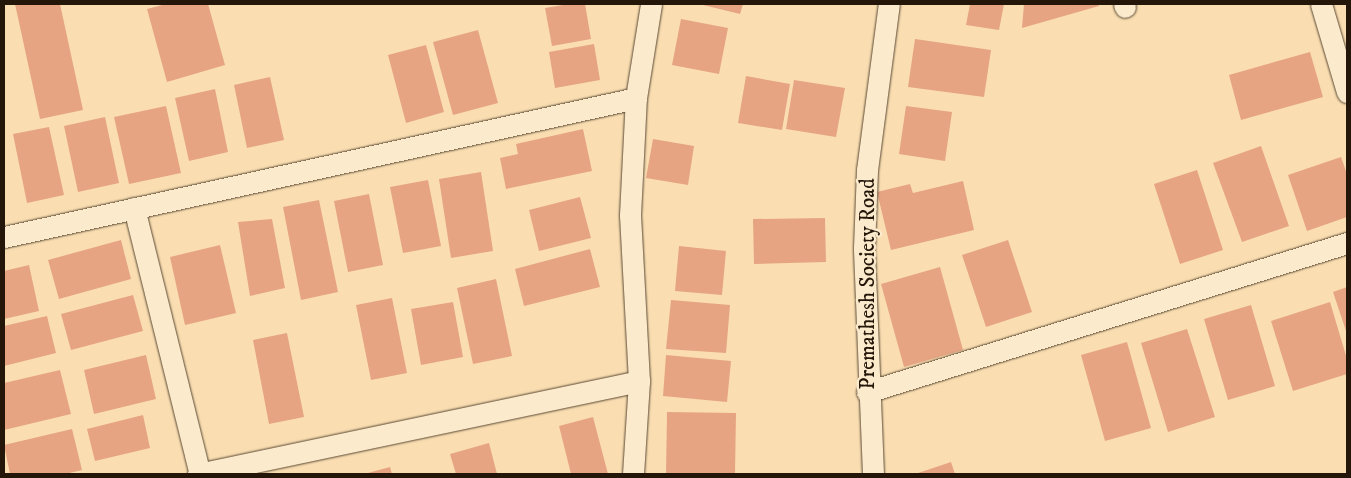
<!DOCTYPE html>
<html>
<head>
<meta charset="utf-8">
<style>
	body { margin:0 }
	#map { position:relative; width:1351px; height:478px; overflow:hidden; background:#fadeb2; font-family:"IM FELL DW Pica",serif }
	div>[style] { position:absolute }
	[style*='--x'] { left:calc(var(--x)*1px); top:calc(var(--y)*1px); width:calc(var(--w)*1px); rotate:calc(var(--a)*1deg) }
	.building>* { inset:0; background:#e6a483 }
	.roads { filter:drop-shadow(0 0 1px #5a4933) drop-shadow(0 0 1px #5a4933) }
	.street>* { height:21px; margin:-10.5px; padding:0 10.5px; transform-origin:10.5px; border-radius:10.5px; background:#fceacd }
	span { translate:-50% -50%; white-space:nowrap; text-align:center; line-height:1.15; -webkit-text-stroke:4.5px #fceacd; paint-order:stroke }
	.street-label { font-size:21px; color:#241709 }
	.frame { position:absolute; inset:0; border:5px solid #241709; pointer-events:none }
</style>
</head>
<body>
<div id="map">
	<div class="building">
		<i style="clip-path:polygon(15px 4px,60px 4px,83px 110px,40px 119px)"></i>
		<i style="clip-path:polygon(166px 4px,208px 4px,225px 65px,167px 82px,147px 9px)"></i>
		<i style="clip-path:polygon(569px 4px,585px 4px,591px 39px,552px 46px,545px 8px)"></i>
		<i style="clip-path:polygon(699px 4px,743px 4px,740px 14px)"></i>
		<i style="clip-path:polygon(970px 4px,1004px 4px,999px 30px,966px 25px)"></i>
		<i style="clip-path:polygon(1024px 4px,1098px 4px,1099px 6px,1022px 28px)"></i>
		<i style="clip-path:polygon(681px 19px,728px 28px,719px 74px,672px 65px)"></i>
		<i style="clip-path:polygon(478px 30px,498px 103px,453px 115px,433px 42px)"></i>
		<i style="clip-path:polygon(915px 39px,991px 50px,984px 97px,908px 87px)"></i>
		<i style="clip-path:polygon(594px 44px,600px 80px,555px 88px,549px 52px)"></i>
		<i style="clip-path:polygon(426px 45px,444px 112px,406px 123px,388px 55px)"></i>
		<i style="clip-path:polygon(1310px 52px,1323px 97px,1241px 120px,1229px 75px)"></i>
		<i style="clip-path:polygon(746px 76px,790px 84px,782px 130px,738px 123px)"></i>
		<i style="clip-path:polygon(270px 77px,284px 140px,247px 148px,234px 85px)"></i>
		<i style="clip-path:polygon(794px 80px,845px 88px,836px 137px,786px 129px)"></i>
		<i style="clip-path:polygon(215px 89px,228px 152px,189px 161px,175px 98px)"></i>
		<i style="clip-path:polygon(166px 106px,181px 173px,129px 184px,114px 117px)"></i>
		<i style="clip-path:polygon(906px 106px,952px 112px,945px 161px,899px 154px)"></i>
		<i style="clip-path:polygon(105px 117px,119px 183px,78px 192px,64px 126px)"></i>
		<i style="clip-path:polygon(49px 127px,64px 195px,27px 203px,13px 134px)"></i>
		<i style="clip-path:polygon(583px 129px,592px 171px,506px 189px,500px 158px,518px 154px,516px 144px)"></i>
		<i style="clip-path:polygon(653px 139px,694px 146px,688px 185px,646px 178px)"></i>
		<i style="clip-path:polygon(1261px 146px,1289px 226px,1242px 242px,1213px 163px)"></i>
		<i style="clip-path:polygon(1341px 157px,1347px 174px,1347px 217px,1307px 231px,1288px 175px)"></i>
		<i style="clip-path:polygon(1197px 170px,1223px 250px,1180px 264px,1154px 184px)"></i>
		<i style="clip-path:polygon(481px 172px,493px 251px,451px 258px,439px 179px)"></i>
		<i style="clip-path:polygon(428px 180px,441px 246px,403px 253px,390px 187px)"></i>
		<i style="clip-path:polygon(963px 181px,974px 230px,891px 250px,877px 192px,910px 184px,913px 193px)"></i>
		<i style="clip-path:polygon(369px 194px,383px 265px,348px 272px,334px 201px)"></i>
		<i style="clip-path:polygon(580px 197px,591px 238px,539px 251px,529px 210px)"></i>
		<i style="clip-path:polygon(319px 200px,338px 292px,301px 300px,283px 207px)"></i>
		<i style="clip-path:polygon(825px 218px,826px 262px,754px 264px,753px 219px)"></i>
		<i style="clip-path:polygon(272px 219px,285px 288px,250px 296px,238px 222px)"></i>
		<i style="clip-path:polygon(121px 240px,131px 279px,59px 299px,48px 260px)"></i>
		<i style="clip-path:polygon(1008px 240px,1032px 312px,986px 327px,962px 255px)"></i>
		<i style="clip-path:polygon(220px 245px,236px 313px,185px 325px,170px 257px)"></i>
		<i style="clip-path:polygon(679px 246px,726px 251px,722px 295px,675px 291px)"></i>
		<i style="clip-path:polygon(590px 249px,600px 287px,524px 306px,515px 269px)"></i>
		<i style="clip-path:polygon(29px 265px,39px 311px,4px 319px,4px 271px)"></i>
		<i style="clip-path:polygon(940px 267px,963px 350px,904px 367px,881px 284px)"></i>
		<i style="clip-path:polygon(496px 279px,512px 356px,473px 364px,457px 288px)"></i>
		<i style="clip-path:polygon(1347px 287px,1347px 334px,1333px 292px)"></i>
		<i style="clip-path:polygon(133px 295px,143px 331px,71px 350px,61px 314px)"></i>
		<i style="clip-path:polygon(392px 298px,407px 373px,371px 380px,356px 305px)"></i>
		<i style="clip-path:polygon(671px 300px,730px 305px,726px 353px,666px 349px)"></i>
		<i style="clip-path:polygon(453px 302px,463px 357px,421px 365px,411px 309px)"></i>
		<i style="clip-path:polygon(1330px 302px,1347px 359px,1347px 374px,1293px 391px,1271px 321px)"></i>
		<i style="clip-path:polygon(1251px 305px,1275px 386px,1228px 400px,1204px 319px)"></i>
		<i style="clip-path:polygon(47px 316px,56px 353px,4px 366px,4px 326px)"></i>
		<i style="clip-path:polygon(1187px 329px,1215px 417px,1168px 432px,1141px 343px)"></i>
		<i style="clip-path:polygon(287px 333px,304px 417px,269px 424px,253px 340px)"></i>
		<i style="clip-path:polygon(1127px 342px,1151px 428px,1105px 441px,1081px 355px)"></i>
		<i style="clip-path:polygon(146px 355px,156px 399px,94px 414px,84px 370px)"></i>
		<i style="clip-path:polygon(666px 355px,731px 361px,727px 402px,663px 396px)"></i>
		<i style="clip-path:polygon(60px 370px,71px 414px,4px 430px,4px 383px)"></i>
		<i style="clip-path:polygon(667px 412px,736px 413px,735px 474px,666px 474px)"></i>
		<i style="clip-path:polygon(143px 415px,150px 448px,95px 461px,87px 429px)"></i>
		<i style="clip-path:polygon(593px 417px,608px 474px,571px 474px,559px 426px)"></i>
		<i style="clip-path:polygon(72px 429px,82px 470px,65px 474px,10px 474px,4px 445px)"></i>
		<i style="clip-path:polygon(489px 443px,497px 474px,456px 474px,450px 454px)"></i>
		<i style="clip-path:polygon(951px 462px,955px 474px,915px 474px)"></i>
		<i style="clip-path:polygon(390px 467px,392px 474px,364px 474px)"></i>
	</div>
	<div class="roads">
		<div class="street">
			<i style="--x:1124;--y:4;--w:3;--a:72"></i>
			<i style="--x:1321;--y:4;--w:92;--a:73.5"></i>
			<i style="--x:134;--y:208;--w:274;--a:76.1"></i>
			<i style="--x:4;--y:237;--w:647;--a:-12.4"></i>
			<i style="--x:867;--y:392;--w:503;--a:-17.25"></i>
			<i style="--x:198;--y:474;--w:451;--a:-11.9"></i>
			<i style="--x:633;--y:474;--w:93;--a:-86.3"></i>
			<i style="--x:639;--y:381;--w:166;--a:-93.1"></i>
			<i style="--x:630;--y:215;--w:117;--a:-87.1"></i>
			<i style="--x:636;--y:98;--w:95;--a:-80.9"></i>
			<i style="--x:873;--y:474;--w:226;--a:-92.3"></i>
			<i style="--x:864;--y:248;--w:78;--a:-87.8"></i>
			<i style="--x:867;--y:170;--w:167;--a:-82.5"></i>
		</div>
	</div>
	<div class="street-label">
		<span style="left:868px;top:284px;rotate:-90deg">Premathesh Society Road</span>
	</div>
	<div class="frame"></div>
</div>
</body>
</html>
